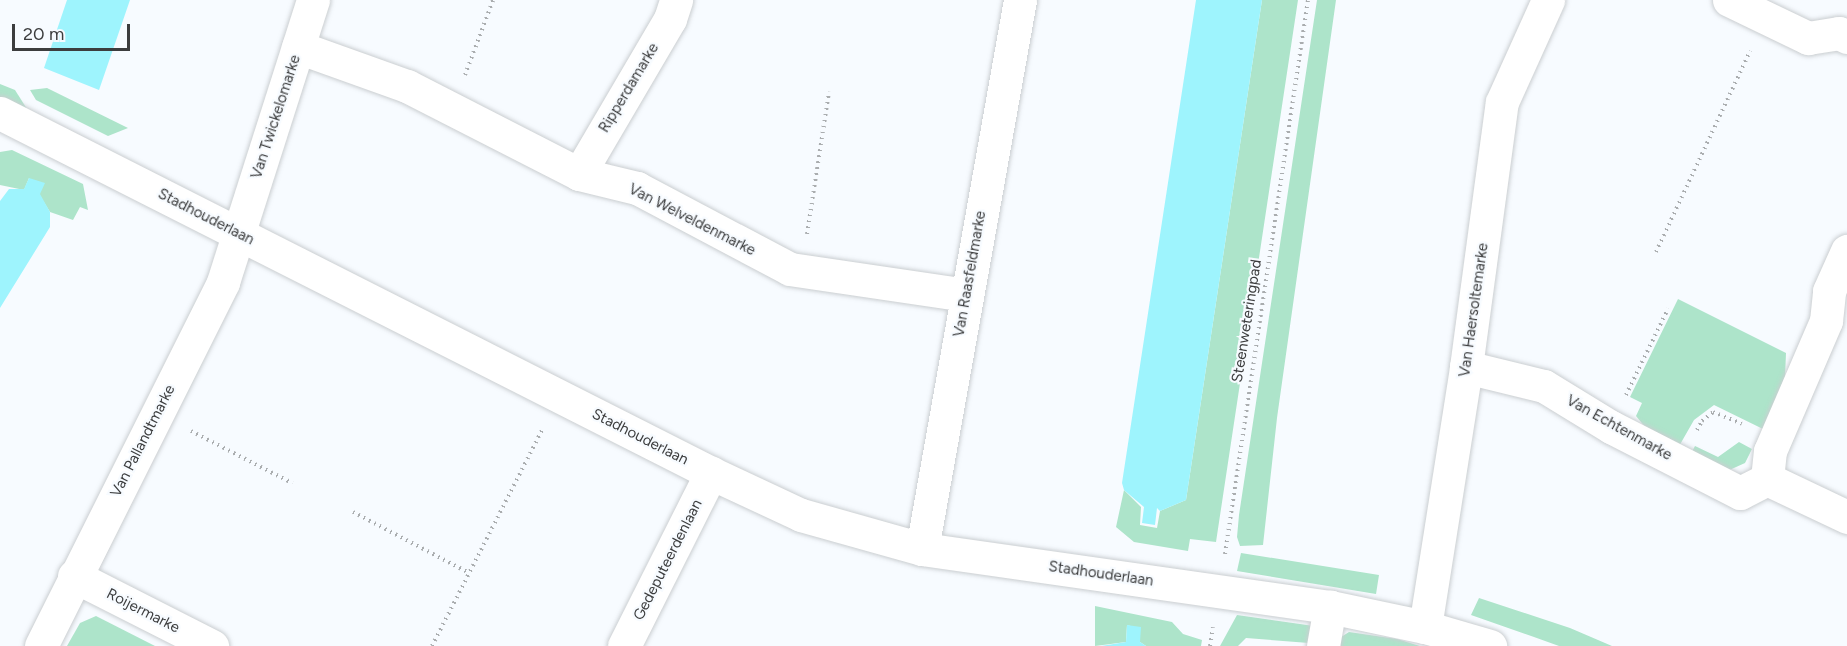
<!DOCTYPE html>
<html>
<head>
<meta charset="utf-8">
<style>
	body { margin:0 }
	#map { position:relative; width:1847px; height:646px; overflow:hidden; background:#f7fbff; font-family:Figtree,sans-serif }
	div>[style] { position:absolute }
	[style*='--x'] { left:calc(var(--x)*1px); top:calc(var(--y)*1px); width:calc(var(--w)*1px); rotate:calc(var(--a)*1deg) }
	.green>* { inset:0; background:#ade4ca }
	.water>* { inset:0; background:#9ef4fd }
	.path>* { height:4px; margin-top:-2px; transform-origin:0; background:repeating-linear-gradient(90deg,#aaadaf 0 1.5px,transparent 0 6px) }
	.roads { filter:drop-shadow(0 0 2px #caced1) drop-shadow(0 0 2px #caced1) }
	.minor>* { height:33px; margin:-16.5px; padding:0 16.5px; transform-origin:16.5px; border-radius:16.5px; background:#fff }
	span { translate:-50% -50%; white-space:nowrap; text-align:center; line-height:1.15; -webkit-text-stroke:4.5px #f7fbff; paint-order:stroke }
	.street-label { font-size:15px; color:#3c3d3e }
	.scale { position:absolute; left:12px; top:24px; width:118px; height:27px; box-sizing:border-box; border:3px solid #3c3d3e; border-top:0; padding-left:8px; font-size:18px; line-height:21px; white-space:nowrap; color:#3c3d3e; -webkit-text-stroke:4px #f7fbff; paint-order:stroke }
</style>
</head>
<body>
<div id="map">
	<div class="green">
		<i style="clip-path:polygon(1262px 0,1298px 0,1216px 542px,1190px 539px,1188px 551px,1134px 542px,1116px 527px,1124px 490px,1141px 507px,1140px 525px,1157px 528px,1160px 511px,1186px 500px)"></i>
		<i style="clip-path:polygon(1317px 0,1336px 0,1277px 418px,1263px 545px,1240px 546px,1237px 537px,1239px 515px)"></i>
		<i style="clip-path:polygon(0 84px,15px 90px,27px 109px,0 97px)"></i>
		<i style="clip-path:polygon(47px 88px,128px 128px,108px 136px,36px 100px,30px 90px)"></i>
		<i style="clip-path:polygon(12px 150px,83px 184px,88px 210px,80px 207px,73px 220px,50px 212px,29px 178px,24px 190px,0 185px,0 152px)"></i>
		<i style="clip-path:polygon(1678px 299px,1786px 353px,1785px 378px,1763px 429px,1714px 405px,1694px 420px,1678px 448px,1650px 433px,1636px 416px,1642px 403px,1630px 397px)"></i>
		<i style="clip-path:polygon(1739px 442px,1752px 449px,1745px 463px,1725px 472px,1690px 455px,1695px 446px,1718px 457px)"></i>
		<i style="clip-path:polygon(1241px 553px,1379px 575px,1376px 594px,1237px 571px)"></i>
		<i style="clip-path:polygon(1479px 598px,1570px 628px,1612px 646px,1559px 646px,1534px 637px,1471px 615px)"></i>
		<i style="clip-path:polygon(1095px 606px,1172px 622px,1183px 634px,1202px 640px,1201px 646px,1146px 646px,1140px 642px,1134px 627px,1127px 625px,1126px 642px,1095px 646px)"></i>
		<i style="clip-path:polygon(1237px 615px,1314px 626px,1309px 643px,1246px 638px,1238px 646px,1220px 646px)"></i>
		<i style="clip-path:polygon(96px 616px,155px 646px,67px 646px,80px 623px)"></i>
		<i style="clip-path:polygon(1349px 632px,1397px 639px,1420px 646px,1341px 646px,1338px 639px)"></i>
	</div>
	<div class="water">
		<i style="clip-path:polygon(67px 0,130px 0,99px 90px,44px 68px)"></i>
		<i style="clip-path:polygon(1196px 0,1262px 0,1186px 500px,1160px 511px,1157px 508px,1155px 525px,1142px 523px,1144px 507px,1124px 490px,1122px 483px)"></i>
		<i style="clip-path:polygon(29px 178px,45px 183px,40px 194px,50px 212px,50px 227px,0 308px,0 201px,9px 189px,24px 189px)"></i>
		<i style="clip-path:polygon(1127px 625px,1141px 627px,1140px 642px,1146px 646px,1101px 646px,1126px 642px)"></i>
	</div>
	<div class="path">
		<i style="--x:465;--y:75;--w:80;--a:-69.5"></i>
		<i style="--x:807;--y:234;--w:144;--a:-81.2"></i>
		<i style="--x:1656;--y:252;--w:222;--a:-64.9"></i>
		<i style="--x:1626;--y:395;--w:96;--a:-64"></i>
		<i style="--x:1697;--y:430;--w:10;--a:-61"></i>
		<i style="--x:1702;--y:421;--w:14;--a:-39"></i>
		<i style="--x:1713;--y:412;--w:31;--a:22"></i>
		<i style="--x:191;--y:431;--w:114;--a:27.2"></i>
		<i style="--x:353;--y:512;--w:131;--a:27.7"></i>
		<i style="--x:1225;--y:554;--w:560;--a:-81.48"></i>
		<i style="--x:432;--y:646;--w:242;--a:-63"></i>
		<i style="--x:1210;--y:646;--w:19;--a:-81"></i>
	</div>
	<div class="roads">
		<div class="minor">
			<i style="--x:1729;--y:0;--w:88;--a:25.7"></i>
			<i style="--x:1808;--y:38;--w:31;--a:-9"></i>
			<i style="--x:1839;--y:33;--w:9;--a:27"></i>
			<i style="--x:298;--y:47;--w:116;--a:19.7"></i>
			<i style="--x:407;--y:86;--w:193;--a:27.1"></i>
			<i style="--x:579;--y:174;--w:60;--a:13.6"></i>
			<i style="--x:637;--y:188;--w:173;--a:27.9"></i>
			<i style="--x:790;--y:269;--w:178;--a:8.4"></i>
			<i style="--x:0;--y:113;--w:797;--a:26.85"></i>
			<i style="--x:711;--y:473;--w:99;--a:25"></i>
			<i style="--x:801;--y:515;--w:126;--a:15.7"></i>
			<i style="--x:922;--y:549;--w:412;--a:8.1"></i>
			<i style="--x:1330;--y:607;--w:97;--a:11.9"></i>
			<i style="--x:1425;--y:627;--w:68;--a:16.3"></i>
			<i style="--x:579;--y:174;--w:180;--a:-59.6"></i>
			<i style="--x:670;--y:19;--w:20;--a:-72"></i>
			<i style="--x:1466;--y:367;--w:80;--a:13.7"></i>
			<i style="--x:1544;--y:386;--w:79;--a:31.5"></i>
			<i style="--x:1611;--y:427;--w:145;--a:27.1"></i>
			<i style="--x:1740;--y:493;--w:30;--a:-27"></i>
			<i style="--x:1767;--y:479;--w:28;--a:-84"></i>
			<i style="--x:1770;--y:451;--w:142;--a:-66.7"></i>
			<i style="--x:1826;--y:321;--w:30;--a:-84"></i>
			<i style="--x:1829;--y:291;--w:44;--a:-65.8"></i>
			<i style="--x:1767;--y:479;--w:89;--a:25.4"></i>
			<i style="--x:922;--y:549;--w:558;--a:-79.88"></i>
			<i style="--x:74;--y:576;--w:155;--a:26.9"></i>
			<i style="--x:1425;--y:627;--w:263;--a:-81"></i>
			<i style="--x:1466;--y:367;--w:267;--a:-82.3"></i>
			<i style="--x:1502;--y:102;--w:112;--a:-65.7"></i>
			<i style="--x:41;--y:646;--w:407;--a:-63.4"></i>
			<i style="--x:223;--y:282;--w:296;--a:-72.3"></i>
			<i style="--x:624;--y:646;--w:194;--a:-63.3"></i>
			<i style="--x:1323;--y:646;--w:40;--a:-80"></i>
		</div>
	</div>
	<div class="street-label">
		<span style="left:629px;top:88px;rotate:-59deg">Ripperdamarke</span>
		<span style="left:276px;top:117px;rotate:-72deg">Van Twickelomarke</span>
		<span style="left:206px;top:217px;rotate:27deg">Stadhouderlaan</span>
		<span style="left:692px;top:220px;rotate:27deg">Van Welveldenmarke</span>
		<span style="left:970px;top:274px;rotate:-80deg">Van Raasfeldmarke</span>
		<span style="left:1474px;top:310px;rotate:-82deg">Van Haersoltemarke</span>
		<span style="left:1247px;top:321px;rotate:-81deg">Steenweteringpad</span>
		<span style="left:1619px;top:428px;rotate:29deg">Van Echtenmarke</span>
		<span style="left:640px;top:437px;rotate:27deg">Stadhouderlaan</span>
		<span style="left:143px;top:441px;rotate:-63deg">Van Pallandtmarke</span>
		<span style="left:668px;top:560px;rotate:-63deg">Gedeputeerdenlaan</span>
		<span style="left:1101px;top:574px;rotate:8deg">Stadhouderlaan</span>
		<span style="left:143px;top:611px;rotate:27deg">Roijermarke</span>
	</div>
	<div class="scale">20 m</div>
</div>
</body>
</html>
